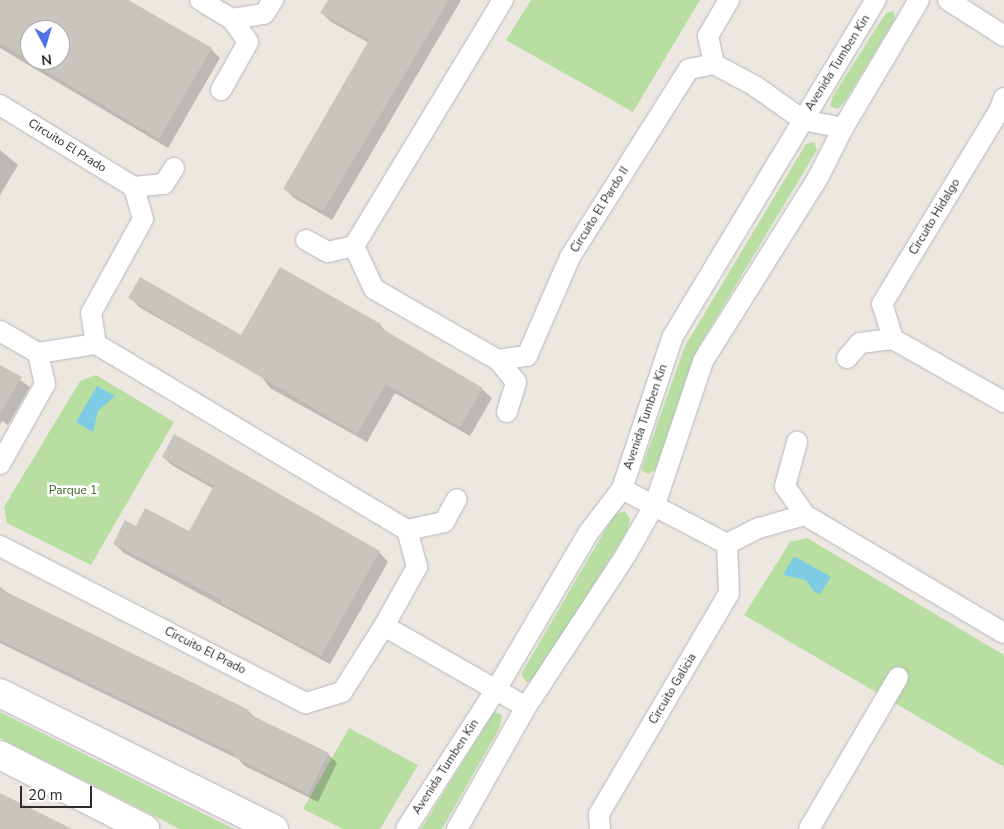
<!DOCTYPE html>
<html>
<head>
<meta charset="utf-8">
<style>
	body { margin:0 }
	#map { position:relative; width:1004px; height:829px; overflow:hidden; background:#ece7e0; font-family:"Nunito Sans",sans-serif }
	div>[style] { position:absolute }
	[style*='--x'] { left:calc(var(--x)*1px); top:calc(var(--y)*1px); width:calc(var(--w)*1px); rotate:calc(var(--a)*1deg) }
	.green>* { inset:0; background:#b8dea2 }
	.water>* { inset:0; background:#7ecce4 }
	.shadow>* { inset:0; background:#0003 }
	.building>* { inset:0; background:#c8c5be }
	.roads { filter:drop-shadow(0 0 1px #b4b6be) drop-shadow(0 0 1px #b4b6be) }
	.street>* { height:20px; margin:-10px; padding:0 10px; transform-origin:10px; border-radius:10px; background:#fff }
	.secondary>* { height:28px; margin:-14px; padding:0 14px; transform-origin:14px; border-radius:14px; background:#fff }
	span { translate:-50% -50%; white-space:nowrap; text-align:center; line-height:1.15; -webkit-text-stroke:5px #fff; paint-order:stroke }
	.street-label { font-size:12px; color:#2c2c2c }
	.park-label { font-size:12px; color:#326422 }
	.north { position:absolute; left:20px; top:20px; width:50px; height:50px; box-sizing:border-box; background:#fff; border:1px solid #ababab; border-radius:50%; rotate:174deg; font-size:14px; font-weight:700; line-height:20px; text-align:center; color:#2c2c2c }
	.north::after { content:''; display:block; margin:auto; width:18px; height:22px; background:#5072e9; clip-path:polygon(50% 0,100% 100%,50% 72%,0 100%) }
	.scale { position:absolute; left:20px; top:786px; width:72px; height:22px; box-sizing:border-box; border:2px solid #2c2c2c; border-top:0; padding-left:6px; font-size:15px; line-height:18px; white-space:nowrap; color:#2c2c2c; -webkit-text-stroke:4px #fff; paint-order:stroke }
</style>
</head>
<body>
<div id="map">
	<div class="green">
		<i style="clip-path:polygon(531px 0,700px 0,633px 112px,506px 40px)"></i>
		<i style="clip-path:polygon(894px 11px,895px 19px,845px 101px,838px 109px,830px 106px,833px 96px,886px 13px)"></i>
		<i style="clip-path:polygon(814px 142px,817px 150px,698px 348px,656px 469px,648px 474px,641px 470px,685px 346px,806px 144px)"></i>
		<i style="clip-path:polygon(96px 375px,174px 422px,91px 565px,7px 523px,4px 507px,80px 381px)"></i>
		<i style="clip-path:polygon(625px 511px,630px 519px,627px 531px,536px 677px,527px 683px,521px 674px,614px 515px)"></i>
		<i style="clip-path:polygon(807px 538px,1004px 655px,1004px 767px,744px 615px,790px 542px)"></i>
		<i style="clip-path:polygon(0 712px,234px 829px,180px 829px,0 738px)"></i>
		<i style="clip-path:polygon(494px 712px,502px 715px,500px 727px,442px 829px,421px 829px)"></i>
		<i style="clip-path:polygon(349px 728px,418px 765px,380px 829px,343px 829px,303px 809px)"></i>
	</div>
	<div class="water">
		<i style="clip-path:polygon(97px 386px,115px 396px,98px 411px,93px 432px,76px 422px)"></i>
		<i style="clip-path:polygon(794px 556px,831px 577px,820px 594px,814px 592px,806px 580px,783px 575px)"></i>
	</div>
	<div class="shadow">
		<i style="clip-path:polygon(evenodd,0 0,128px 0,211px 49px,220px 58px,168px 148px,0 48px,0 0,30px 30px,60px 30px,60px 60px,30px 60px,30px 30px)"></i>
		<i style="clip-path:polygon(330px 0,461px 0,332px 220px,294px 198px,285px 189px,369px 43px,331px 22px,322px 13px)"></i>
		<i style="clip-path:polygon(0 150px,18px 165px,0 195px)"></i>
		<i style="clip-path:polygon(130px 297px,241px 336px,380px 325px,389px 334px,482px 389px,492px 398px,470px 436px,395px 393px,367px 442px,270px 388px,262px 377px,139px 307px)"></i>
		<i style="clip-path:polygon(0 366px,30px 387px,8px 425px,2px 421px,0 425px)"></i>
		<i style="clip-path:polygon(163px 457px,379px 552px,388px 562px,330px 664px,124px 553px,114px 544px,136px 527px,190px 533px,214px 489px,173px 466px)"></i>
		<i style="clip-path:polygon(0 587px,16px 599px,248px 711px,256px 718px,328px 754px,337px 763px,318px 802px,245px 766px,238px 759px,0 643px)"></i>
	</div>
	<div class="building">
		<i style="clip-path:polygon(evenodd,0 0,128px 0,212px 48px,159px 139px,0 43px,0 0,30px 30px,60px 30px,60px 60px,30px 60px,30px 30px)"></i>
		<i style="clip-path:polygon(328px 0,449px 0,323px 211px,283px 189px,369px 40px,320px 13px)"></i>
		<i style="clip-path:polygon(280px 267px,381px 324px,379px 327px,483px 388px,460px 427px,386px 384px,357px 434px,128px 298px,140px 277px,241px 335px)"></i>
		<i style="clip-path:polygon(0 365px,22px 377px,0 414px)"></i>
		<i style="clip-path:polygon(174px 434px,380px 551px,321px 656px,221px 603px,222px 600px,113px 544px,125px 520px,136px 526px,145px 508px,189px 531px,214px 486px,162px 457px)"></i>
		<i style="clip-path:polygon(0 589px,249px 710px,247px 713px,329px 753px,308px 794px,234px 757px,235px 754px,0 640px)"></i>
		<i style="clip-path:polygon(0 793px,72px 829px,0 829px)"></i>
	</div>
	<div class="roads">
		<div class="street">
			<i style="--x:200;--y:0;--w:37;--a:31"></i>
			<i style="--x:948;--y:0;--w:67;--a:32.7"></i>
			<i style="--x:714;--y:64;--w:47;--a:28.2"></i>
			<i style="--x:755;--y:86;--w:59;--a:35.3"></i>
			<i style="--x:803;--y:120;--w:41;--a:11.3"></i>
			<i style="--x:221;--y:90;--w:55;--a:-60.6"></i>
			<i style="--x:248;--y:42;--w:28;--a:-125"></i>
			<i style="--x:232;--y:19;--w:32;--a:-9"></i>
			<i style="--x:264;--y:14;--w:17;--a:-57"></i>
			<i style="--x:0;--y:105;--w:157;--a:31.5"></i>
			<i style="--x:134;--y:187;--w:30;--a:-6"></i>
			<i style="--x:164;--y:184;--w:19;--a:-58"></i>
			<i style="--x:306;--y:240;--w:25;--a:29"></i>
			<i style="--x:328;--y:252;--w:27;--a:-13"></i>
			<i style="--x:354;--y:246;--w:47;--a:65.1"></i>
			<i style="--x:374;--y:289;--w:143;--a:29.8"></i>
			<i style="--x:354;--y:246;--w:288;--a:-58.8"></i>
			<i style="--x:0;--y:331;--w:44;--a:30.1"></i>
			<i style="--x:38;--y:353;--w:59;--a:-8.8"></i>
			<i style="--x:96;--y:344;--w:362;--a:30.9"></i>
			<i style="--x:407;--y:530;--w:38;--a:-12"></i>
			<i style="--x:444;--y:522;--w:26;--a:-61"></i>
			<i style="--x:893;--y:339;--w:128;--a:29.6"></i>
			<i style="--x:96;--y:344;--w:31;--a:-99"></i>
			<i style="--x:91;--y:313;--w:107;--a:-61"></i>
			<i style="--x:143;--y:219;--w:33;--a:-106"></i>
			<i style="--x:847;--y:358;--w:20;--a:-49"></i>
			<i style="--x:860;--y:343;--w:33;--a:-7"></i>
			<i style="--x:893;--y:339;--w:37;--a:-107"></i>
			<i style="--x:882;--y:304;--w:226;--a:-58.8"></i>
			<i style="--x:999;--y:111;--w:14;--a:-69"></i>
			<i style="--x:507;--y:412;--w:31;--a:-73"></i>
			<i style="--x:516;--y:382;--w:28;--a:-129"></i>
			<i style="--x:498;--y:360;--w:29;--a:-8"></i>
			<i style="--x:527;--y:356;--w:108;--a:-66.5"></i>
			<i style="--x:570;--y:257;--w:222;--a:-57.7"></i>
			<i style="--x:689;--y:69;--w:25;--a:-11"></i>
			<i style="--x:714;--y:64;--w:29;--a:-102"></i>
			<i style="--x:708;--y:36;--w:42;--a:-59.7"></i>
			<i style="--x:0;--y:464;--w:92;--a:-60.6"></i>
			<i style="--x:45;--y:384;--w:32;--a:-103"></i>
			<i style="--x:622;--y:489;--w:119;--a:27.6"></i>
			<i style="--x:805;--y:515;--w:231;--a:30.7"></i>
			<i style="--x:0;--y:546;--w:344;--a:27.2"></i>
			<i style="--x:306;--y:703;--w:38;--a:-17"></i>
			<i style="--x:342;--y:692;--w:78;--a:-57.5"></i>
			<i style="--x:384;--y:626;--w:68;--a:-60.8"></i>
			<i style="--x:417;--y:567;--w:38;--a:-105"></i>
			<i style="--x:384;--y:626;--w:163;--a:29.7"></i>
			<i style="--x:406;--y:829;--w:168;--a:-57.2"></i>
			<i style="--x:497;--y:688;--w:181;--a:-59.5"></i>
			<i style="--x:589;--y:532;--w:54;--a:-52.5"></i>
			<i style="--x:622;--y:489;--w:161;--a:-71.6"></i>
			<i style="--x:673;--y:336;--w:393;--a:-58.9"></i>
			<i style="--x:457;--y:829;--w:140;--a:-60.5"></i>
			<i style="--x:526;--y:707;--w:184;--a:-56.7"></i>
			<i style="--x:627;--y:553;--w:56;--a:-60.3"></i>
			<i style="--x:655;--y:504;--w:151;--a:-71.4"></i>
			<i style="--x:703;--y:361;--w:218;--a:-57.9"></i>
			<i style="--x:819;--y:176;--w:54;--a:-63.4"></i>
			<i style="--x:843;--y:128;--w:149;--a:-59.3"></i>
			<i style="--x:600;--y:829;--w:15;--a:-94"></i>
			<i style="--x:599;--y:814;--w:256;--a:-59.5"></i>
			<i style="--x:729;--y:593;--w:49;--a:-92.3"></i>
			<i style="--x:727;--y:544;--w:36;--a:-27"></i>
			<i style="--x:759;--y:528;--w:48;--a:-15.8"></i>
			<i style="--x:805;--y:515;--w:35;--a:-125"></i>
			<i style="--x:785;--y:486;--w:46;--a:-74.7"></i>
			<i style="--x:809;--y:829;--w:176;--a:-59.6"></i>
		</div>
		<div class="secondary">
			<i style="--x:0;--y:693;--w:306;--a:26.4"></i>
			<i style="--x:0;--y:755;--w:163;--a:27"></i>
		</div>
	</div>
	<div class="street-label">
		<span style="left:838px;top:63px;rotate:-58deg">Avenida Tumben Kin</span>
		<span style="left:67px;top:146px;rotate:32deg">Circuito El Prado</span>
		<span style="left:600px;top:210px;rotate:-58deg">Circuito El Pardo II</span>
		<span style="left:935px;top:217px;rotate:-59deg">Circuito Hidalgo</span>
		<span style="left:646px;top:417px;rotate:-71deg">Avenida Tumben Kin</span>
		<span style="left:205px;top:651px;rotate:27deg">Circuito El Prado</span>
		<span style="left:673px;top:689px;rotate:-59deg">Circuito Galicia</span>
		<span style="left:446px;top:767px;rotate:-57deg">Avenida Tumben Kin</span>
	</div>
	<div class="park-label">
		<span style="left:73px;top:491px">Parque 1</span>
	</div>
	<div class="north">N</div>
	<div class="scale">20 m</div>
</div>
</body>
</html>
